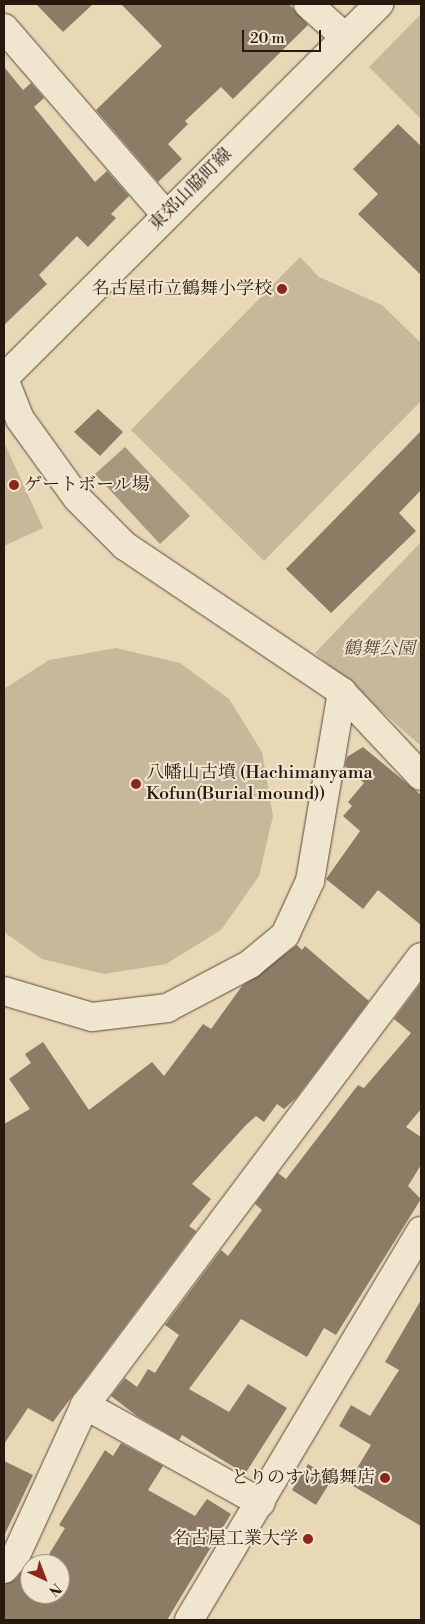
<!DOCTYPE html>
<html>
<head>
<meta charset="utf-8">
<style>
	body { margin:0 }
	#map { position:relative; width:425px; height:1624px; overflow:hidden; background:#e8d8b6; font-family:"Libre Bodoni","Noto Serif JP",serif }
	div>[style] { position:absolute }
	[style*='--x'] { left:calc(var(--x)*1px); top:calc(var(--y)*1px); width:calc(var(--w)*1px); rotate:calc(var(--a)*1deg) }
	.green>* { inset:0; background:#c7b899 }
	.water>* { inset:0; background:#a7977d }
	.building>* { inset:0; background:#8c7c65 }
	.roads { filter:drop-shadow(0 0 1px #584938) drop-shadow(0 0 1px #584938) }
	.street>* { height:28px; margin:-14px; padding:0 14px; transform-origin:14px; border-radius:14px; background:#f0e6d0 }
	.secondary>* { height:28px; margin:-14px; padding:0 14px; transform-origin:14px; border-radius:14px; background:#f0e6d0 }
	.dots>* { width:14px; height:14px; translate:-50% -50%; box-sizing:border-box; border:2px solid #f0e6d0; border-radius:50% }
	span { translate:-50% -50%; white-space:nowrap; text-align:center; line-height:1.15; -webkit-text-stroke:4px #f0e6d0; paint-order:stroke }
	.street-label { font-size:18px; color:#28190e }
	.poi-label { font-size:18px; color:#28190e }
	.right { translate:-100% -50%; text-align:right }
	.left { translate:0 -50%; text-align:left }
	.park-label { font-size:18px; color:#584938; font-style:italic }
	.frame { position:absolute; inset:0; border:5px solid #28190e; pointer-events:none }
	.north { position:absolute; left:20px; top:1554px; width:50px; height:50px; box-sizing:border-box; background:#f0e6d0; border:1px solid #a09482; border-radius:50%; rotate:137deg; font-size:14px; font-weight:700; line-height:20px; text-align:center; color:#28190e }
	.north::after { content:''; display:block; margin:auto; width:18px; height:22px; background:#8f2418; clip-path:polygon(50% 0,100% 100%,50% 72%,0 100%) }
	.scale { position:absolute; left:242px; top:30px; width:79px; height:22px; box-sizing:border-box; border:2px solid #28190e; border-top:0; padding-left:6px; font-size:15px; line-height:18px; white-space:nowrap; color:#28190e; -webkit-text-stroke:4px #f0e6d0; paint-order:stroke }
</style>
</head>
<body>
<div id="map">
	<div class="green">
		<i style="clip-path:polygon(421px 14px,421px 119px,369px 67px)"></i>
		<i style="clip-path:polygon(300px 257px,319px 277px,382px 305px,421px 343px,421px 401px,264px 561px,131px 430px)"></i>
		<i style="clip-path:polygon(4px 442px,43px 528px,4px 546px)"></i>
		<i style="clip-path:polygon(421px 542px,421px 746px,315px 653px)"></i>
		<i style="clip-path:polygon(116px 648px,180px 663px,229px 699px,262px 752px,273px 816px,259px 876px,221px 930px,166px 964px,104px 974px,42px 959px,4px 932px,4px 689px,49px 660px)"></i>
	</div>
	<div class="water">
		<i style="clip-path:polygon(125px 447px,190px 516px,160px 544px,95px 474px)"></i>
	</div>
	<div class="building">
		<i style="clip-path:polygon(36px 4px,93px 4px,63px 32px)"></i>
		<i style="clip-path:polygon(121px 4px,289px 4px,308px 25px,233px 99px,221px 87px,185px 121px,188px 124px,168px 144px,182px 159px,158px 182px,96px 110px,162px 46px)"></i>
		<i style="clip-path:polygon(4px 67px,23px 90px,31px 83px,44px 98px,34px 107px,95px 182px,107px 171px,129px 196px,111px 214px,116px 218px,88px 247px,77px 236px,39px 275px,47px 284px,4px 325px)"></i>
		<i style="clip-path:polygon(398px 124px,421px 146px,421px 275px,358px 214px,378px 194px,353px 169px)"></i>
		<i style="clip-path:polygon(98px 409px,123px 432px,100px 456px,74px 432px)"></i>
		<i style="clip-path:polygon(421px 431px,421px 490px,399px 513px,416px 531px,331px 613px,286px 569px)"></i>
		<i style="clip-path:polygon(363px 747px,421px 795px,421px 925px,378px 890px,363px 909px,326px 879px,360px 831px,343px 816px,352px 806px,348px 802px,364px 783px,345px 766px,347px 757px)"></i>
		<i style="clip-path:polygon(297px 945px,302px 950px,305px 946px,369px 1001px,296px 1098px,284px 1109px,277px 1104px,264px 1122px,256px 1116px,246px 1125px,192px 1184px,211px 1199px,189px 1226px,196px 1231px,53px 1422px,28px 1408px,4px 1444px,4px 1124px,30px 1109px,9px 1079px,31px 1063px,25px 1054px,43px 1042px,89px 1110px,152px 1062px,164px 1076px,203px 1024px,211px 1029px,242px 986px)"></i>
		<i style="clip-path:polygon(421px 983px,421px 1109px,406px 1127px,421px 1137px,421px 1165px,408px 1186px,421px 1199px,336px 1335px,324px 1328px,307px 1357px,241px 1319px,189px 1389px,229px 1412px,248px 1384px,287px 1408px,245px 1474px,182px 1435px,179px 1440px,137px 1416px,111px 1396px,125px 1378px,137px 1387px,148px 1369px,155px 1373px,179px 1335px,165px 1325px,221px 1250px,228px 1256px,262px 1210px,255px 1204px,278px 1173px,286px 1179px,358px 1085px,364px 1088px,411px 1033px,394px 1019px)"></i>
		<i style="clip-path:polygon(421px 1300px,421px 1526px,348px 1483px,371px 1445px,339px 1426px,351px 1405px,370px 1416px,399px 1370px,385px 1362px)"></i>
		<i style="clip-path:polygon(121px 1443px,163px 1466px,148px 1490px,195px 1516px,207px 1499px,231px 1514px,167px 1620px,4px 1620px,4px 1584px,16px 1579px,32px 1557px,42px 1564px,30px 1564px,30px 1594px,60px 1594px,60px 1564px,43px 1564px,65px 1528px,59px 1525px,105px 1450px,113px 1456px)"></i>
		<i style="clip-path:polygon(4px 1461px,33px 1475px,4px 1536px)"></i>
		<i style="clip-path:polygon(308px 1464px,332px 1479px,316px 1505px,292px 1490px)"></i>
	</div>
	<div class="roads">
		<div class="street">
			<i style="--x:308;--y:4;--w:50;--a:41.7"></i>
			<i style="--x:4;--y:28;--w:247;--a:49.1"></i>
			<i style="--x:4;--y:991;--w:92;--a:16.5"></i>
			<i style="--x:92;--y:1017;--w:76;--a:-6.8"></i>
			<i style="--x:167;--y:1008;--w:94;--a:-27.9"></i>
			<i style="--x:250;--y:964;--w:45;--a:-39.6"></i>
			<i style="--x:285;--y:935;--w:60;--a:-65.2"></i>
			<i style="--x:310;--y:881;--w:192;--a:-80.4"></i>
			<i style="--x:85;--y:1405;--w:201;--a:29.1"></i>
			<i style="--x:4;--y:1569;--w:18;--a:-49"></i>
			<i style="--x:16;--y:1555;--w:165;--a:-65.3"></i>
			<i style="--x:85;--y:1405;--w:560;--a:-53.13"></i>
		</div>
		<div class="secondary">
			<i style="--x:4;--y:378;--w:530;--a:-44.92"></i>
			<i style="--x:4;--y:379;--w:43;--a:68.2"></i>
			<i style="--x:20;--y:419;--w:97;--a:54.2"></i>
			<i style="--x:77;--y:498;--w:68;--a:45"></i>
			<i style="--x:125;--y:546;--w:262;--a:33.9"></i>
			<i style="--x:342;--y:692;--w:115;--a:46.8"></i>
			<i style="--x:189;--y:1620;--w:453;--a:-59.2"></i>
		</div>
	</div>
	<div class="dots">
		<i style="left:282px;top:289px;background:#8f2418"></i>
		<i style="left:14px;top:485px;background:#8f2418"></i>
		<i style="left:136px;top:784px;background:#8f2418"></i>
		<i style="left:385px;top:1478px;background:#8f2418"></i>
		<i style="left:308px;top:1539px;background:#8f2418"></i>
	</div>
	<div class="street-label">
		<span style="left:191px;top:190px;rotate:-45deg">東郊山脇町線</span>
	</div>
	<div class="poi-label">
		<span class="right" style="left:272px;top:289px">名古屋市立鶴舞小学校</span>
		<span class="left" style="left:24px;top:485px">ゲートボール場</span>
		<span class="left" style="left:146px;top:784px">八幡山古墳 (Hachimanyama<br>Kofun(Burial mound))</span>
		<span class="right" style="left:375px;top:1478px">とりのすけ鶴舞店</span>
		<span class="right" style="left:298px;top:1539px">名古屋工業大学</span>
	</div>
	<div class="park-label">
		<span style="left:379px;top:649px">鶴舞公園</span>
	</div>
	<div class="frame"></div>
	<div class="north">N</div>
	<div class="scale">20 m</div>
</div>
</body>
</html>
